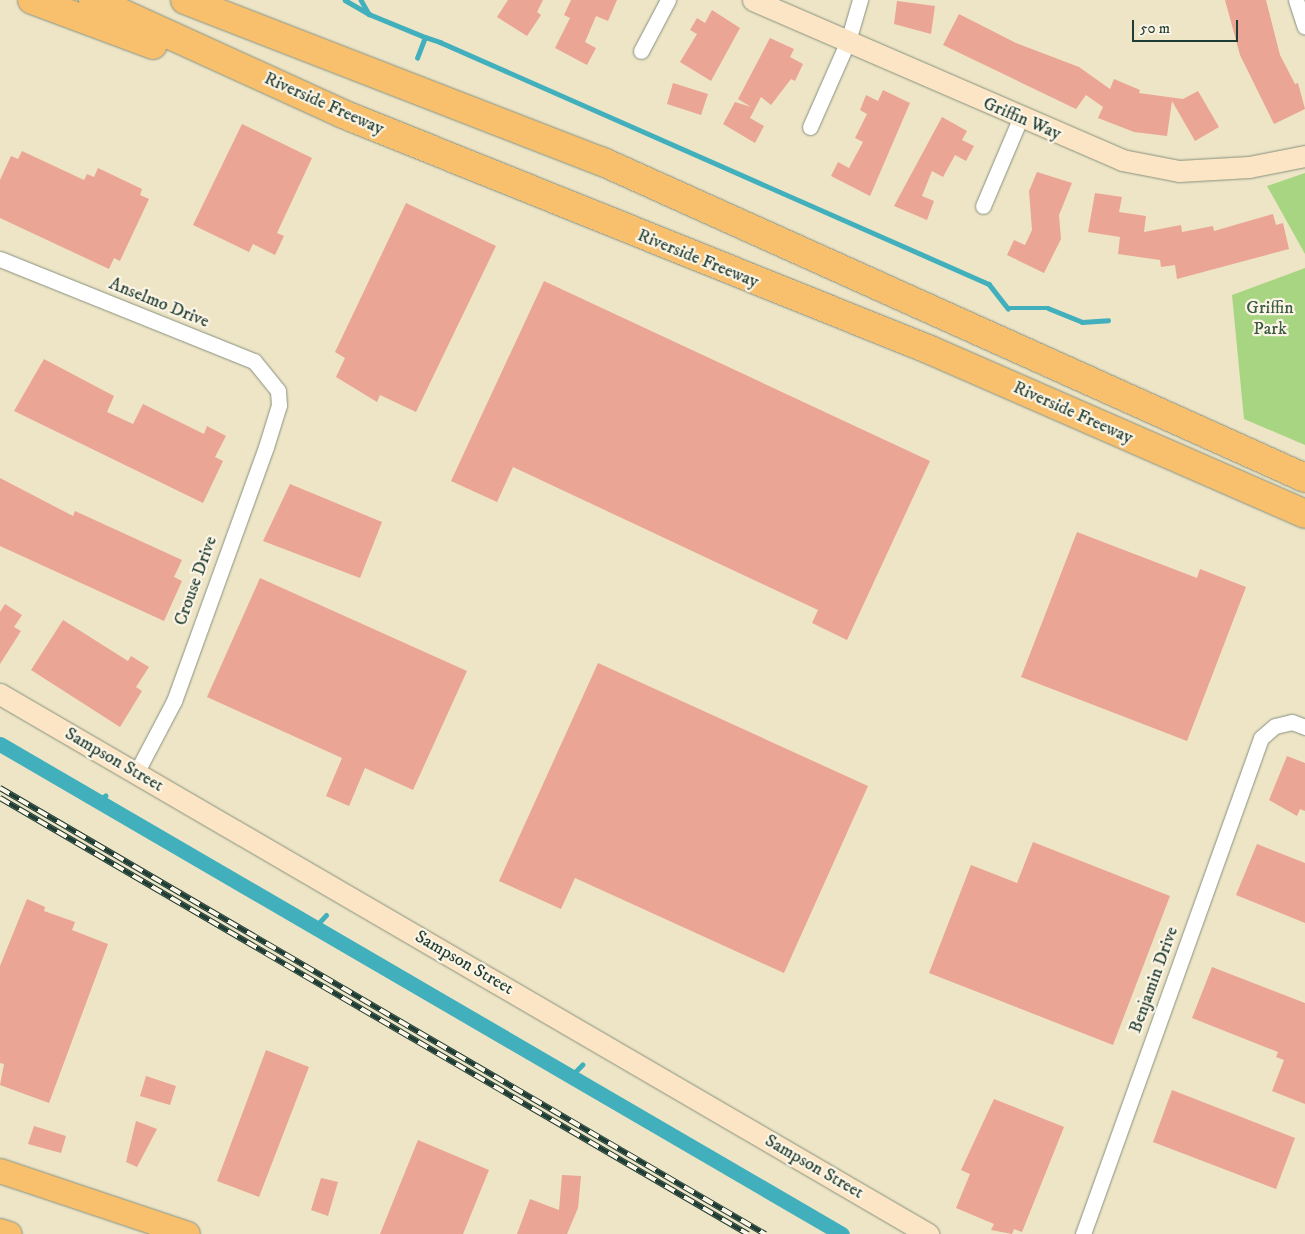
<!DOCTYPE html>
<html>
<head>
<meta charset="utf-8">
<style>
	body { margin:0 }
	#map { position:relative; width:1305px; height:1234px; overflow:hidden; background:#eee5c7; font-family:"IM FELL DW Pica",serif }
	div>[style] { position:absolute }
	[style*='--x'] { left:calc(var(--x)*1px); top:calc(var(--y)*1px); width:calc(var(--w)*1px); rotate:calc(var(--a)*1deg) }
	.green>* { inset:0; background:#a7d582 }
	.stream>* { height:4.5px; margin:-2.25px; padding:0 2.25px; transform-origin:2.25px; border-radius:2.25px; background:#41b0bc }
	.canal>* { height:15px; margin:-7.5px; padding:0 7.5px; transform-origin:7.5px; border-radius:7.5px; background:#41b0bc }
	.building>* { inset:0; background:#eaa594 }
	.roads { filter:drop-shadow(0 0 1px #86917e) drop-shadow(0 0 1px #86917e) }
	.street>* { height:15px; margin:-7.5px; padding:0 7.5px; transform-origin:7.5px; border-radius:7.5px; background:#fff }
	.secondary>* { height:21px; margin:-10.5px; padding:0 10.5px; transform-origin:10.5px; border-radius:10.5px; background:#fce5c4 }
	.primary>* { height:24px; margin:-12px; padding:0 12px; transform-origin:12px; border-radius:12px; background:#f8bf6c }
	.highway>* { height:28px; margin:-14px; padding:0 14px; transform-origin:14px; border-radius:14px; background:#f8bf6c }
	.rail>* { height:5.5px; margin-top:-2.75px; transform-origin:0; background:repeating-linear-gradient(90deg,#fcf5e5 0 11px,#1f3d34 0 22px); box-sizing:border-box; border-block:1px solid #1f3d34 }
	span { translate:-50% -50%; white-space:nowrap; text-align:center; line-height:1.15; -webkit-text-stroke:4.5px #fcf5e5; paint-order:stroke }
	.street-label { font-size:18px; color:#1f3d34 }
	.park-label { font-size:18px; color:#3a5b44 }
	.scale { position:absolute; left:1132px; top:20px; width:106px; height:22px; box-sizing:border-box; border:2px solid #1f3d34; border-top:0; padding-left:6px; font-size:15px; line-height:18px; white-space:nowrap; color:#1f3d34; -webkit-text-stroke:4px #fcf5e5; paint-order:stroke }
</style>
</head>
<body>
<div id="map">
	<div class="green">
		<i style="clip-path:polygon(1305px 173px,1305px 254px,1267px 186px)"></i>
		<i style="clip-path:polygon(1305px 268px,1305px 445px,1244px 419px,1232px 295px)"></i>
	</div>
	<div class="stream">
		<i style="--x:345;--y:0;--w:28;--a:30"></i>
		<i style="--x:361;--y:0;--w:16;--a:60"></i>
		<i style="--x:369;--y:14;--w:61;--a:22.3"></i>
		<i style="--x:417;--y:58;--w:22;--a:-69"></i>
		<i style="--x:425;--y:37;--w:16;--a:18"></i>
		<i style="--x:440;--y:42;--w:600;--a:23.79"></i>
		<i style="--x:989;--y:284;--w:31;--a:52"></i>
		<i style="--x:1008;--y:308;--w:40;--a:0"></i>
		<i style="--x:1048;--y:308;--w:37;--a:22"></i>
		<i style="--x:1082;--y:322;--w:26;--a:-4"></i>
		<i style="--x:98;--y:801;--w:9;--a:-36"></i>
		<i style="--x:315;--y:927;--w:16;--a:-47"></i>
		<i style="--x:571;--y:1076;--w:16;--a:-45"></i>
	</div>
	<div class="canal">
		<i style="--x:0;--y:744;--w:974;--a:30.2"></i>
	</div>
	<div class="building">
		<i style="clip-path:polygon(508px 0,543px 0,537px 12px,541px 15px,527px 36px,497px 17px)"></i>
		<i style="clip-path:polygon(571px 0,617px 0,608px 21px,596px 16px,585px 42px,596px 48px,587px 65px,555px 48px,570px 18px,564px 15px)"></i>
		<i style="clip-path:polygon(1225px 0,1266px 0,1280px 55px,1295px 84px,1298px 83px,1305px 109px,1274px 124px,1240px 55px)"></i>
		<i style="clip-path:polygon(897px 1px,935px 6px,931px 34px,894px 24px)"></i>
		<i style="clip-path:polygon(712px 10px,740px 28px,711px 81px,680px 62px,697px 34px,690px 30px,697px 18px,705px 23px)"></i>
		<i style="clip-path:polygon(959px 14px,1016px 43px,1079px 67px,1110px 89px,1114px 79px,1140px 90px,1139px 93px,1183px 99px,1198px 91px,1219px 127px,1195px 141px,1172px 101px,1167px 136px,1134px 132px,1098px 118px,1103px 107px,1086px 95px,1076px 109px,943px 45px)"></i>
		<i style="clip-path:polygon(770px 38px,794px 49px,790px 57px,803px 64px,795px 81px,791px 79px,771px 105px,761px 97px,750px 118px,764px 126px,755px 143px,723px 124px,735px 102px,751px 107px,738px 99px)"></i>
		<i style="clip-path:polygon(673px 83px,708px 94px,701px 115px,667px 104px)"></i>
		<i style="clip-path:polygon(883px 90px,910px 103px,870px 196px,831px 176px,838px 162px,849px 168px,863px 142px,855px 138px,867px 114px,860px 110px,866px 95px,878px 101px)"></i>
		<i style="clip-path:polygon(942px 117px,967px 131px,962px 140px,974px 146px,966px 161px,955px 155px,943px 177px,932px 171px,922px 196px,934px 201px,927px 220px,894px 206px)"></i>
		<i style="clip-path:polygon(242px 124px,312px 158px,277px 233px,284px 236px,275px 255px,253px 244px,249px 252px,193px 225px)"></i>
		<i style="clip-path:polygon(22px 151px,84px 180px,87px 174px,94px 177px,98px 168px,142px 189px,140px 195px,149px 199px,120px 261px,114px 258px,109px 269px,0 218px,0 180px,11px 156px,18px 159px)"></i>
		<i style="clip-path:polygon(1037px 172px,1072px 183px,1059px 215px,1061px 239px,1044px 273px,1007px 255px,1014px 240px,1025px 245px,1032px 230px,1029px 191px)"></i>
		<i style="clip-path:polygon(1095px 193px,1122px 197px,1119px 212px,1146px 216px,1144px 232px,1181px 225px,1182px 232px,1213px 226px,1214px 231px,1273px 214px,1276px 225px,1283px 223px,1289px 249px,1177px 279px,1175px 265px,1161px 267px,1160px 260px,1118px 254px,1120px 237px,1088px 232px)"></i>
		<i style="clip-path:polygon(406px 203px,496px 246px,416px 412px,380px 395px,377px 402px,336px 377px,345px 358px,335px 352px)"></i>
		<i style="clip-path:polygon(544px 281px,930px 461px,847px 640px,812px 623px,818px 610px,513px 467px,497px 502px,451px 481px)"></i>
		<i style="clip-path:polygon(44px 359px,114px 396px,107px 412px,133px 424px,143px 404px,204px 434px,207px 426px,226px 436px,215px 457px,223px 461px,203px 503px,14px 411px)"></i>
		<i style="clip-path:polygon(0 478px,73px 516px,75px 511px,182px 560px,174px 577px,182px 581px,164px 621px,0 546px)"></i>
		<i style="clip-path:polygon(290px 484px,382px 522px,360px 578px,263px 541px)"></i>
		<i style="clip-path:polygon(1077px 532px,1197px 578px,1200px 569px,1246px 587px,1187px 741px,1021px 677px)"></i>
		<i style="clip-path:polygon(260px 578px,467px 671px,413px 790px,365px 768px,349px 806px,326px 796px,342px 758px,207px 697px)"></i>
		<i style="clip-path:polygon(5px 604px,22px 615px,14px 627px,21px 631px,0 664px,0 612px)"></i>
		<i style="clip-path:polygon(63px 620px,128px 661px,131px 656px,149px 667px,136px 687px,142px 691px,120px 727px,31px 670px)"></i>
		<i style="clip-path:polygon(598px 663px,868px 786px,784px 973px,575px 878px,561px 909px,499px 881px)"></i>
		<i style="clip-path:polygon(1287px 756px,1305px 763px,1305px 811px,1300px 809px,1297px 816px,1269px 800px)"></i>
		<i style="clip-path:polygon(1033px 842px,1170px 896px,1113px 1045px,929px 973px,971px 865px,1017px 883px)"></i>
		<i style="clip-path:polygon(1257px 844px,1305px 863px,1305px 923px,1236px 895px)"></i>
		<i style="clip-path:polygon(27px 899px,45px 907px,44px 911px,75px 922px,72px 930px,108px 944px,49px 1103px,0 1085px,4px 1064px,0 1063px,0 966px)"></i>
		<i style="clip-path:polygon(1212px 967px,1305px 1003px,1305px 1104px,1272px 1091px,1284px 1060px,1276px 1057px,1278px 1052px,1192px 1018px)"></i>
		<i style="clip-path:polygon(266px 1050px,309px 1067px,259px 1197px,217px 1181px)"></i>
		<i style="clip-path:polygon(146px 1076px,176px 1086px,170px 1105px,140px 1096px)"></i>
		<i style="clip-path:polygon(1172px 1090px,1295px 1138px,1276px 1189px,1153px 1142px)"></i>
		<i style="clip-path:polygon(994px 1099px,1064px 1127px,1022px 1232px,1014px 1229px,1012px 1234px,991px 1230px,994px 1224px,956px 1208px,970px 1174px,961px 1170px)"></i>
		<i style="clip-path:polygon(136px 1121px,157px 1129px,137px 1167px,126px 1162px)"></i>
		<i style="clip-path:polygon(34px 1126px,66px 1136px,61px 1153px,28px 1144px)"></i>
		<i style="clip-path:polygon(418px 1140px,489px 1170px,463px 1234px,380px 1234px)"></i>
		<i style="clip-path:polygon(562px 1175px,581px 1176px,578px 1208px,567px 1234px,517px 1234px,530px 1199px,559px 1210px)"></i>
		<i style="clip-path:polygon(321px 1178px,338px 1182px,328px 1216px,311px 1210px)"></i>
	</div>
	<div class="roads">
		<div class="street">
			<i style="--x:1296;--y:0;--w:28;--a:72"></i>
			<i style="--x:641;--y:51;--w:58;--a:-62.1"></i>
			<i style="--x:810;--y:127;--w:94;--a:-66.2"></i>
			<i style="--x:848;--y:41;--w:43;--a:-73.7"></i>
			<i style="--x:983;--y:206;--w:95;--a:-67"></i>
			<i style="--x:0;--y:259;--w:274;--a:21.9"></i>
			<i style="--x:254;--y:361;--w:38;--a:51"></i>
			<i style="--x:278;--y:391;--w:14;--a:86"></i>
			<i style="--x:279;--y:405;--w:44;--a:107.2"></i>
			<i style="--x:266;--y:447;--w:270;--a:109.9"></i>
			<i style="--x:174;--y:701;--w:81;--a:117.8"></i>
			<i style="--x:1083;--y:1234;--w:527;--a:-70.26"></i>
			<i style="--x:1261;--y:738;--w:18;--a:-41"></i>
			<i style="--x:1275;--y:726;--w:17;--a:-13"></i>
			<i style="--x:1292;--y:722;--w:14;--a:21"></i>
		</div>
		<div class="secondary">
			<i style="--x:753;--y:0;--w:402;--a:23.4"></i>
			<i style="--x:1122;--y:160;--w:58;--a:10.9"></i>
			<i style="--x:1179;--y:171;--w:70;--a:-3.3"></i>
			<i style="--x:1249;--y:167;--w:57;--a:-11.1"></i>
			<i style="--x:0;--y:694;--w:1074;--a:30.19"></i>
		</div>
		<div class="primary">
			<i style="--x:0;--y:1171;--w:198;--a:18.5"></i>
			<i style="--x:0;--y:1231;--w:10;--a:17"></i>
		</div>
		<div class="highway">
			<i style="--x:32;--y:0;--w:129;--a:20.4"></i>
			<i style="--x:93;--y:0;--w:275;--a:24.5"></i>
			<i style="--x:343;--y:114;--w:633;--a:21.9"></i>
			<i style="--x:930;--y:350;--w:409;--a:23.6"></i>
			<i style="--x:185;--y:0;--w:446;--a:21.2"></i>
			<i style="--x:601;--y:161;--w:772;--a:24.24"></i>
		</div>
	</div>
	<div class="rail">
		<i style="--x:0;--y:788;--w:886;--a:30.24"></i>
		<i style="--x:0;--y:798;--w:866;--a:30.24"></i>
	</div>
	<div class="street-label">
		<span style="left:324px;top:104px;rotate:24deg">Riverside Freeway</span>
		<span style="left:1022px;top:119px;rotate:23deg">Griffin Way</span>
		<span style="left:698px;top:259px;rotate:22deg">Riverside Freeway</span>
		<span style="left:159px;top:303px;rotate:22deg">Anselmo Drive</span>
		<span style="left:1073px;top:413px;rotate:24deg">Riverside Freeway</span>
		<span style="left:196px;top:581px;rotate:-70deg">Crouse Drive</span>
		<span style="left:114px;top:760px;rotate:30deg">Sampson Street</span>
		<span style="left:464px;top:963px;rotate:30deg">Sampson Street</span>
		<span style="left:1154px;top:980px;rotate:-70deg">Benjamin Drive</span>
		<span style="left:814px;top:1167px;rotate:30deg">Sampson Street</span>
	</div>
	<div class="park-label">
		<span style="left:1270px;top:319px">Griffin<br>Park</span>
	</div>
	<div class="scale">50 m</div>
</div>
</body>
</html>
